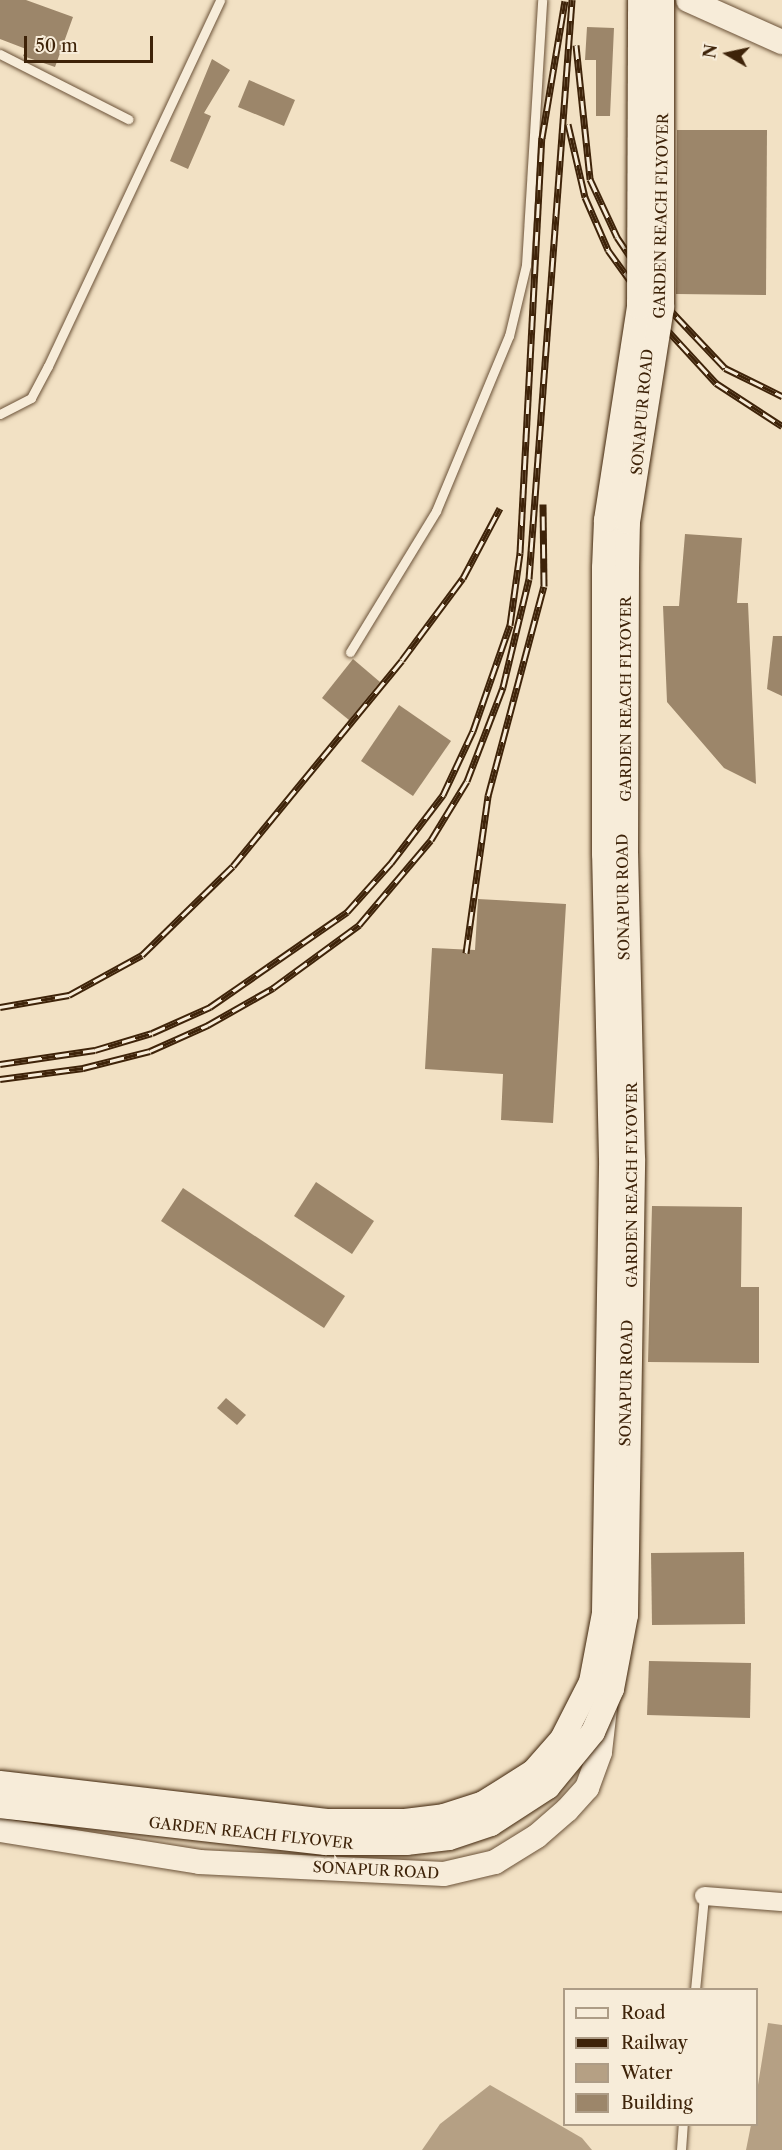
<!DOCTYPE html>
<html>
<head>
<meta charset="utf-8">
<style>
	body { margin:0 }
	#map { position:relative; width:782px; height:2150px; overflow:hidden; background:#f2e1c4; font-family:"Libre Caslon Text",serif }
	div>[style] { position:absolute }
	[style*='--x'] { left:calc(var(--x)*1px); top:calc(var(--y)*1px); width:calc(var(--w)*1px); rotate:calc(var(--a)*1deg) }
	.water>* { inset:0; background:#b5a084 }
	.building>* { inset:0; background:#9c866a }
	.roads { filter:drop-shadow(0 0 2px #6b5238) drop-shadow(0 0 2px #6b5238) }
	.lane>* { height:9px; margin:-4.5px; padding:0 4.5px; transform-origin:4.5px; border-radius:4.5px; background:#f7ecd9 }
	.street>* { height:18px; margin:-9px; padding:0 9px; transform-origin:9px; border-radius:9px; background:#f7ecd9 }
	.secondary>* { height:24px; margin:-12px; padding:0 12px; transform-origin:12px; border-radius:12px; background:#f7ecd9 }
	.rail>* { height:7px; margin-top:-3.5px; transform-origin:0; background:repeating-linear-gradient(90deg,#f7ecd9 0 14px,#3e2309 0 28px); box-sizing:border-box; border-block:2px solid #3e2309 }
	.bridges { filter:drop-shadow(0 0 2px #3e2309) drop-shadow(0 0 2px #3e2309) }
	.secondary-bridge>* { height:24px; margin:-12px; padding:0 12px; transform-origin:12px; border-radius:12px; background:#f7ecd9 }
	span { translate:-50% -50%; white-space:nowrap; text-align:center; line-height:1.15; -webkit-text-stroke:6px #f7ecd9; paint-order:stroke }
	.street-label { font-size:15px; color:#3e2309 }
	.legend { position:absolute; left:563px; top:1988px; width:195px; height:138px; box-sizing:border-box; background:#f7ecd9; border:2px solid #ad9c86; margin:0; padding:8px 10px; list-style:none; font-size:18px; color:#3e2309 }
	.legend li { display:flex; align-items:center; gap:12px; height:30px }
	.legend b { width:30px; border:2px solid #ad9c86 }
	.north { position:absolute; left:698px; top:24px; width:60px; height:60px; -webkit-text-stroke:4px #f7ecd9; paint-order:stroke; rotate:279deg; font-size:16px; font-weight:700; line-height:24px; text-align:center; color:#3e2309 }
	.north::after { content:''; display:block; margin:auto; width:21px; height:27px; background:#3e2309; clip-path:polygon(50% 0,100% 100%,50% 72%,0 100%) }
	.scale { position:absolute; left:24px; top:36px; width:129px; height:27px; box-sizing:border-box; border:3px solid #3e2309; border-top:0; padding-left:8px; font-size:18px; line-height:21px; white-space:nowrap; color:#3e2309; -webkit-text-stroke:4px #f7ecd9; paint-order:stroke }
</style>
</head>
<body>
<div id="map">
	<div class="water">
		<i style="clip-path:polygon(768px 2023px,782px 2025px,782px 2150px,746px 2150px,751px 2125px,756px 2124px,757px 2091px)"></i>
		<i style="clip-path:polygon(490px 2085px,582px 2138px,592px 2150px,422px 2150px,440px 2124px)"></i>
	</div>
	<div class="building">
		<i style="clip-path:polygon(0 0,26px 0,73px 17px,55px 67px,23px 56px,26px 49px,0 39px)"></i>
		<i style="clip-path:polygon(587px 27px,614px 28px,610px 116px,596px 116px,596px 60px,585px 60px)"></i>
		<i style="clip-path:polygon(212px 59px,230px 70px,204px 113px,211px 116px,188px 169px,170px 161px)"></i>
		<i style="clip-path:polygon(249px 80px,295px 100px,284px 126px,238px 107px)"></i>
		<i style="clip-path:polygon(677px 130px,767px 130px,766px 295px,676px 294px)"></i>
		<i style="clip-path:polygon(685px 534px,742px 538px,737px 603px,748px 603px,756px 784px,724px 768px,667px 702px,663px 606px,679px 606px)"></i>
		<i style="clip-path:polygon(773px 636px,782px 636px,782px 696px,767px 689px)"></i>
		<i style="clip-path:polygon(353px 659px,380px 682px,349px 720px,322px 698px)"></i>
		<i style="clip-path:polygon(399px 705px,451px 741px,413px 796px,361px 761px)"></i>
		<i style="clip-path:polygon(478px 899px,566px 904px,553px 1123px,501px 1120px,503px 1074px,425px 1069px,432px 948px,475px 950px)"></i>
		<i style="clip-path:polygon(316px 1182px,374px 1221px,352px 1254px,294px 1216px)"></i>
		<i style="clip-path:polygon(183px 1188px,345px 1296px,324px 1328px,161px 1221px)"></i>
		<i style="clip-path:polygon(652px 1206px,742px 1207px,741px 1287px,759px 1287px,759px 1363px,648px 1362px)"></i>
		<i style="clip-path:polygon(226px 1398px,246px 1415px,237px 1425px,217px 1408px)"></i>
		<i style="clip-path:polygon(744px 1552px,745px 1624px,652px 1625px,651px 1553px)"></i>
		<i style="clip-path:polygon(649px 1661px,751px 1663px,750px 1718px,647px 1715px)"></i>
	</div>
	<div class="roads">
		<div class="lane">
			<i style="--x:0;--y:54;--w:144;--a:26.9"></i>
			<i style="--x:0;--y:414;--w:35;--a:-27"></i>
			<i style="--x:31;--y:398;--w:36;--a:-62"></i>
			<i style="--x:48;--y:366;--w:404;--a:-64.8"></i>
			<i style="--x:350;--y:652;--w:165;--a:-58.6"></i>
			<i style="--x:436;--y:511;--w:190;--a:-67.4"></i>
			<i style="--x:509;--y:336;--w:73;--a:-76.5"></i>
			<i style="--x:526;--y:265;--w:265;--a:-86.5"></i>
			<i style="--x:695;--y:1990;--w:94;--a:-84.5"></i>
			<i style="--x:681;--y:2150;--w:26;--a:-86"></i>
		</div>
		<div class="street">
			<i style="--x:704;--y:1896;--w:78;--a:4.4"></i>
		</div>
		<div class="secondary">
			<i style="--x:688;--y:0;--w:103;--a:24.1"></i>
			<i style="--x:0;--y:1830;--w:202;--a:9.1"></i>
			<i style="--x:199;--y:1862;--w:245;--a:2.8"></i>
			<i style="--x:444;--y:1874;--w:52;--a:-13.2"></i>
			<i style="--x:495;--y:1862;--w:49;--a:-31.8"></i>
			<i style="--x:537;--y:1836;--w:40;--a:-41"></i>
			<i style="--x:567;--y:1810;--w:30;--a:-48"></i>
			<i style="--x:587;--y:1788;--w:38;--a:-70"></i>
			<i style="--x:600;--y:1752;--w:44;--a:-83.5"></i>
		</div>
	</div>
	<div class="rail">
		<i style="--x:576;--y:45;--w:135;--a:84"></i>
		<i style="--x:590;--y:179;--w:64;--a:65"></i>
		<i style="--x:617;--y:237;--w:71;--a:55.9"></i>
		<i style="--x:657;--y:296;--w:99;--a:46.6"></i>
		<i style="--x:725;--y:368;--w:64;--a:26.2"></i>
		<i style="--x:568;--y:124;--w:75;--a:76.9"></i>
		<i style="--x:585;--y:197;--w:58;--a:66.5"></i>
		<i style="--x:608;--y:250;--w:89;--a:54.2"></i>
		<i style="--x:660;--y:322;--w:83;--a:47.4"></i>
		<i style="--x:716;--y:383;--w:79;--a:33.1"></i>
		<i style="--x:466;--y:953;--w:159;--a:-82"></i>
		<i style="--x:488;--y:796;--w:217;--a:-75.1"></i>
		<i style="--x:544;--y:586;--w:82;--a:-90.7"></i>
		<i style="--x:0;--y:1007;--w:70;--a:-9.9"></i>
		<i style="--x:69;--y:995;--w:83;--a:-28.7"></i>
		<i style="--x:142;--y:955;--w:127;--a:-44.4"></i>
		<i style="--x:233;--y:866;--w:266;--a:-50.6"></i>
		<i style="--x:402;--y:660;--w:102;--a:-53.4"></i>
		<i style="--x:463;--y:578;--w:79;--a:-62.1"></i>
		<i style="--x:0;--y:1064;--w:96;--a:-8.4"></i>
		<i style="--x:95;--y:1050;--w:59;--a:-16.6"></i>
		<i style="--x:152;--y:1033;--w:64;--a:-24.1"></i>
		<i style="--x:210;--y:1007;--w:167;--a:-34.7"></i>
		<i style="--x:347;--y:912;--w:66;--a:-48.1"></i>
		<i style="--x:391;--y:863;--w:86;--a:-52.6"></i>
		<i style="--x:443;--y:795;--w:71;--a:-64.9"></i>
		<i style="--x:473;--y:731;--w:112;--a:-70.8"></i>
		<i style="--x:510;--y:625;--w:73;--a:-82.1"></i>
		<i style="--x:520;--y:553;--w:416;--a:-87"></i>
		<i style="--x:542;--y:138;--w:139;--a:-80.5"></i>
		<i style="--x:0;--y:1079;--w:84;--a:-7.5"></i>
		<i style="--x:83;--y:1068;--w:69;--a:-14.2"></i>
		<i style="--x:150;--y:1051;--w:64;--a:-24.1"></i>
		<i style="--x:208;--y:1025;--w:75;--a:-29.6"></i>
		<i style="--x:273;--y:988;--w:107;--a:-36.2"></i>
		<i style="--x:359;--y:925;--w:111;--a:-49.7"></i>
		<i style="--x:431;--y:840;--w:69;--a:-58.6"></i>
		<i style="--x:467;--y:781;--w:101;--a:-69"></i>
		<i style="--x:503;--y:687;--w:111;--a:-76.5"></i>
		<i style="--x:529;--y:579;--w:581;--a:-85.75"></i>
	</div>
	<div class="bridges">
		<div class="secondary-bridge">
			<i style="--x:0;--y:1783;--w:329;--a:6.6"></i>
			<i style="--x:327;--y:1821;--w:78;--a:0"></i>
			<i style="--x:405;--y:1821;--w:39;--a:-7"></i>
			<i style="--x:444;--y:1816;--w:40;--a:-18"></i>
			<i style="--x:482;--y:1804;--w:62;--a:-32.4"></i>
			<i style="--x:534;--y:1771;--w:43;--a:-48.8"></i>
			<i style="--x:562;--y:1739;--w:64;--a:-63"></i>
			<i style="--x:591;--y:1682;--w:70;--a:-79.3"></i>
			<i style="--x:604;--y:1613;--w:454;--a:-89.1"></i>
			<i style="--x:611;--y:1159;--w:305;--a:-91.3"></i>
			<i style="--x:604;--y:854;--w:286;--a:-90"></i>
			<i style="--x:604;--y:568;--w:48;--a:-87.6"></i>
			<i style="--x:606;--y:520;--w:216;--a:-81.2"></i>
			<i style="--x:639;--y:307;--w:307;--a:-89.8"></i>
			<i style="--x:0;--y:1806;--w:328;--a:6.5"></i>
			<i style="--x:326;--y:1843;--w:80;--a:0"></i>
			<i style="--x:406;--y:1843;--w:43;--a:-6.6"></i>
			<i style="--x:449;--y:1838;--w:44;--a:-18.4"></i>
			<i style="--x:491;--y:1824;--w:68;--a:-33"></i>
			<i style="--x:548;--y:1787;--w:71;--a:-50.7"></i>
			<i style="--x:593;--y:1732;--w:47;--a:-66.2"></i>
			<i style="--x:612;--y:1689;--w:75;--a:-79.3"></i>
			<i style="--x:626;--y:1615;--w:456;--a:-89.1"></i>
			<i style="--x:633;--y:1159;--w:305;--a:-91.3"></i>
			<i style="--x:626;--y:854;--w:286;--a:-89.8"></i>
			<i style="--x:627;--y:568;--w:46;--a:-88.8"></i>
			<i style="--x:628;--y:522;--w:217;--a:-81"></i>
			<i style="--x:662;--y:308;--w:308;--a:-90"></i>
		</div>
	</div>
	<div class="street-label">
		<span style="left:661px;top:216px;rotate:-89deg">GARDEN REACH FLYOVER</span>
		<span style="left:642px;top:412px;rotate:-85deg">SONAPUR ROAD</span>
		<span style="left:626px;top:699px;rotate:-90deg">GARDEN REACH FLYOVER</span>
		<span style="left:623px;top:897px;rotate:-91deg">SONAPUR ROAD</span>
		<span style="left:632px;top:1185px;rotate:-90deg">GARDEN REACH FLYOVER</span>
		<span style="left:626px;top:1383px;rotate:-89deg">SONAPUR ROAD</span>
		<span style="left:251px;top:1833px;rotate:6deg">GARDEN REACH FLYOVER</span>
		<span style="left:376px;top:1870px;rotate:3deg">SONAPUR ROAD</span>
	</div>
	<ul class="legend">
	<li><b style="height:8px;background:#f7ecd9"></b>Road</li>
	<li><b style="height:8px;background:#3e2309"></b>Railway</li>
	<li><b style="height:16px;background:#b5a084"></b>Water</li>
	<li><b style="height:16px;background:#9c866a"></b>Building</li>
	</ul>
	<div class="north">N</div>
	<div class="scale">50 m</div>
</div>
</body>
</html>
